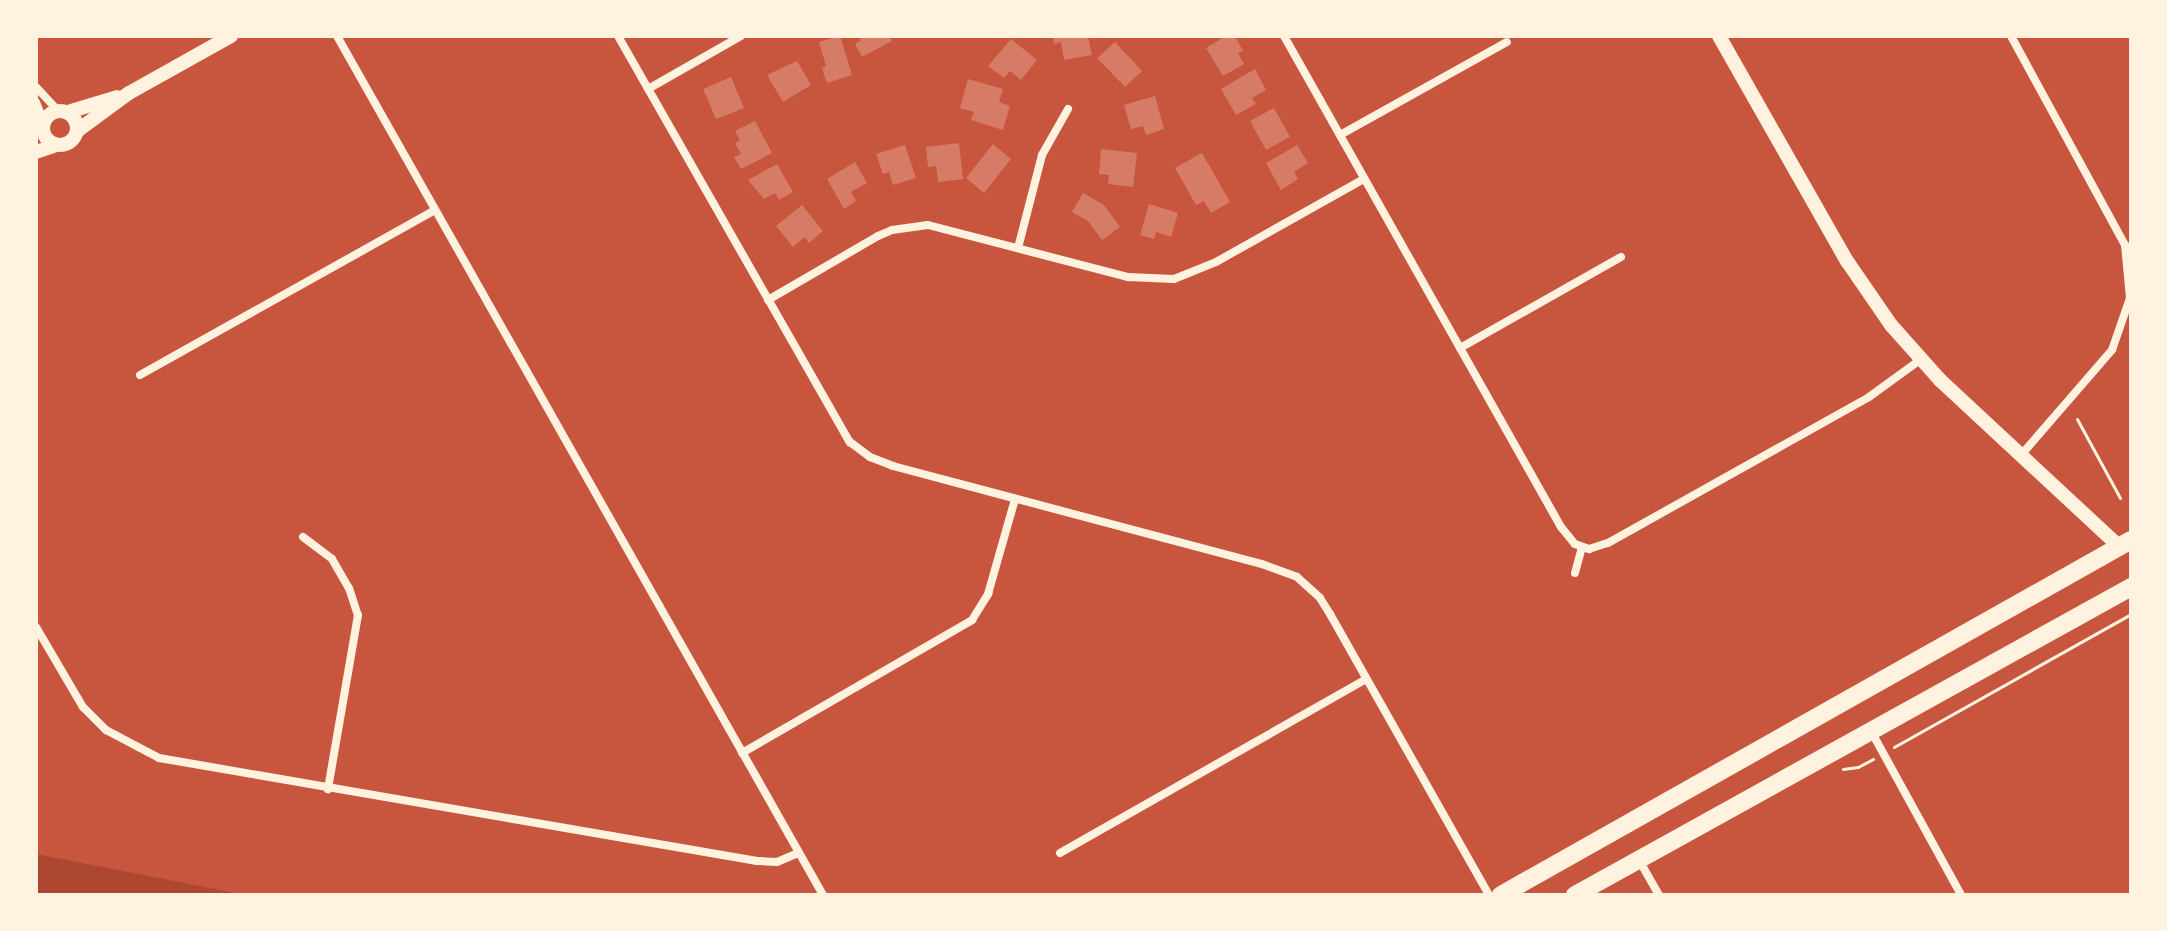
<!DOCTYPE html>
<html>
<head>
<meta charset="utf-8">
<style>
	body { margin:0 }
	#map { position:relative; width:2167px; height:931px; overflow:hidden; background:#c8553d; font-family:"Open Sans",sans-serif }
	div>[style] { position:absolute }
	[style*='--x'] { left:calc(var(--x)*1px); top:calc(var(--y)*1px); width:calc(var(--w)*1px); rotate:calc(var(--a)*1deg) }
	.green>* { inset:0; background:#ae4732 }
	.building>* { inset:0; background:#d67c66 }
	.path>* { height:3px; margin:-1.5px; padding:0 1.5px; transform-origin:1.5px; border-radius:1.5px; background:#fff3e0 }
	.minor>* { height:8px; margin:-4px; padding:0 4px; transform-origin:4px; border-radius:4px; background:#fff3e0 }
	.tertiary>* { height:14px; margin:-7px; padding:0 7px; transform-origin:7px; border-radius:7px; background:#fff3e0 }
	.tertiary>.ring { margin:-7px; padding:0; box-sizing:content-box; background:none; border:14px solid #fff3e0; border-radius:50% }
	.primary>* { height:18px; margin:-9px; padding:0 9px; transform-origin:9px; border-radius:9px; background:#fff3e0 }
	span { translate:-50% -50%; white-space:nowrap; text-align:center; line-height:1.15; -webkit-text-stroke:7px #fff3e0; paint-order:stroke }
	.frame { position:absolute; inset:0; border:38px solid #fff3e0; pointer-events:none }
</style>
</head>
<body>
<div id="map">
	<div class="green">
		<i style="clip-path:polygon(36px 854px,246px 895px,36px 895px)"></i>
	</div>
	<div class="building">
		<i style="clip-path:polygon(840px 36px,852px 75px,827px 83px,822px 68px,826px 66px,819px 42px)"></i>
		<i style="clip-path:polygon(858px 36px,889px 36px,892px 41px,862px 57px,855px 44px,861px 40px)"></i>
		<i style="clip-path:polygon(1053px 36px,1088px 36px,1092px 55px,1064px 60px,1061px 42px,1054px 44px)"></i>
		<i style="clip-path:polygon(1226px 36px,1235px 36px,1243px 51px,1238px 53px,1244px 64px,1223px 76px,1206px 48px)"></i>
		<i style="clip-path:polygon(1011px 39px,1037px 60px,1021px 80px,1010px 71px,1004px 78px,988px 66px)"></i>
		<i style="clip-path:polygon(1115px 42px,1142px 71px,1125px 87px,1097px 58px)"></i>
		<i style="clip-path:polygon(797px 61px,811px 85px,783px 102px,767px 75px)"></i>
		<i style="clip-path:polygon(1255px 69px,1266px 90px,1252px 98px,1256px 104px,1236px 115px,1221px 89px)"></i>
		<i style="clip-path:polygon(731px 77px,744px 108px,716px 119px,703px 89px)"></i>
		<i style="clip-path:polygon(968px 79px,1003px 89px,999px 102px,1010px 106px,1003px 130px,971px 120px,974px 112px,960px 108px)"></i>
		<i style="clip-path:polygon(1155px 96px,1164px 129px,1146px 135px,1143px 126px,1131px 129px,1124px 105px)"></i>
		<i style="clip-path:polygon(1274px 108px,1290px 137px,1266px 150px,1250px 121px)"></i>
		<i style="clip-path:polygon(755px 121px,772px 153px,741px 169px,734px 157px,741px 154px,735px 143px,740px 140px,735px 131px)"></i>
		<i style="clip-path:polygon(959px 143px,963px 179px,938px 182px,936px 166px,928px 167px,926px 147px)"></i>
		<i style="clip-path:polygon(993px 144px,1011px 159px,984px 193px,966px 178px)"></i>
		<i style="clip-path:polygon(905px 145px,916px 178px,893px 185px,889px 172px,883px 174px,876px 154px)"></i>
		<i style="clip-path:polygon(1297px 145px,1308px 163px,1294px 172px,1298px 179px,1281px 190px,1266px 163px)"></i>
		<i style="clip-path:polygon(1101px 149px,1137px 153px,1133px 187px,1108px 184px,1109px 175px,1099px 174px)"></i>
		<i style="clip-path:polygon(1202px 153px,1230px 202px,1211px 213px,1204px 201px,1196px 205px,1175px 168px)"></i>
		<i style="clip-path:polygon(855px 162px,867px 183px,851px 192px,856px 201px,844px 209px,827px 179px)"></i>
		<i style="clip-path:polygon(777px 164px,793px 192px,779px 200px,775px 193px,764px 199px,748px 180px)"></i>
		<i style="clip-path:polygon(1083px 193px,1104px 205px,1120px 227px,1102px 240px,1088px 221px,1072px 212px)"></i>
		<i style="clip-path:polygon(1149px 204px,1178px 213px,1171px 237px,1156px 232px,1154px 239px,1140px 235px)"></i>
		<i style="clip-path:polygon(802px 205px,823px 231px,809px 243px,805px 237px,793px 247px,776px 226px)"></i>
	</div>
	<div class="path">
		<i style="--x:2077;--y:419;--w:90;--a:61.4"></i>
		<i style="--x:1894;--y:747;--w:272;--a:-29.3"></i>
		<i style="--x:1843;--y:769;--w:15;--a:-8"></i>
		<i style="--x:1858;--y:767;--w:17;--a:-28"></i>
	</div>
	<div class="minor">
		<i style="--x:337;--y:36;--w:987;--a:60.5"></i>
		<i style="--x:618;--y:36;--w:468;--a:60.3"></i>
		<i style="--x:850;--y:442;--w:25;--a:37"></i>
		<i style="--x:870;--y:457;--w:25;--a:21"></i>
		<i style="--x:893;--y:466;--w:382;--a:14.9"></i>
		<i style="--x:1262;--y:564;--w:37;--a:20"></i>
		<i style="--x:1297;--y:577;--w:31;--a:42"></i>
		<i style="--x:1320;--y:598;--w:19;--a:58"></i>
		<i style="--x:1330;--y:614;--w:323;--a:60.5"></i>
		<i style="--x:1284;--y:36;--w:564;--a:60.57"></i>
		<i style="--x:1561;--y:527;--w:22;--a:51"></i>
		<i style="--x:1575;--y:544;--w:15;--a:20"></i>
		<i style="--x:1589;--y:549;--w:20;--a:-18"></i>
		<i style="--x:1608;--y:543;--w:299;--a:-29.2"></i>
		<i style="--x:1869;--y:397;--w:63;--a:-36"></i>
		<i style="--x:2011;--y:36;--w:238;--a:61.4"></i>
		<i style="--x:2125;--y:245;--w:53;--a:84.6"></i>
		<i style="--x:2130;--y:298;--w:55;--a:109.1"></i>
		<i style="--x:2112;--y:350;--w:138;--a:130.9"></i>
		<i style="--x:36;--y:87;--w:33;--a:47"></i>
		<i style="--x:648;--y:89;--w:107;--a:-29.7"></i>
		<i style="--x:36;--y:102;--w:22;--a:69"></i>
		<i style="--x:1340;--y:135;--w:191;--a:-29.1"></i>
		<i style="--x:1018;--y:248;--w:96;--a:-75.5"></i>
		<i style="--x:1042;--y:155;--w:53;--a:-60.5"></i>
		<i style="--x:768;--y:300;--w:127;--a:-30.2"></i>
		<i style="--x:878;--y:236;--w:15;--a:-23"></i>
		<i style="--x:892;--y:230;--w:36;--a:-8"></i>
		<i style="--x:928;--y:225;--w:207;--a:14.6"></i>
		<i style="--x:1128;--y:277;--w:46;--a:2.5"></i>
		<i style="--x:1174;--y:279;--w:45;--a:-22"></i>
		<i style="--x:1216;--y:262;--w:170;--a:-29.3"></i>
		<i style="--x:1460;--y:348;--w:185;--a:-29.5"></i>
		<i style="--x:140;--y:375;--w:338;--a:-29.2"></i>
		<i style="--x:303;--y:537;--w:36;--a:37"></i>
		<i style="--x:332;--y:559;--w:34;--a:60"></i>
		<i style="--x:349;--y:588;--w:28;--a:72"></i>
		<i style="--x:358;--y:615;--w:177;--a:99.8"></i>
		<i style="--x:1575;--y:573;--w:27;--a:-75"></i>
		<i style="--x:36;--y:627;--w:93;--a:59.6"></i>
		<i style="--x:83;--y:707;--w:33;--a:45"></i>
		<i style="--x:106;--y:730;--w:60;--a:27.8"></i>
		<i style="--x:159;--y:758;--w:607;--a:9.77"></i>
		<i style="--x:757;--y:861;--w:20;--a:3"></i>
		<i style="--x:777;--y:862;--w:23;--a:-23"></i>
		<i style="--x:1871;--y:731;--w:187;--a:61.2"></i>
		<i style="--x:742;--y:753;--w:266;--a:-30"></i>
		<i style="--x:972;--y:620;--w:31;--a:-58"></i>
		<i style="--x:988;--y:594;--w:99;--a:-74.1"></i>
		<i style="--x:1060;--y:853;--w:352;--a:-29.6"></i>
		<i style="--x:1639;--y:860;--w:40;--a:60.3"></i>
	</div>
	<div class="tertiary">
		<i style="--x:1719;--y:36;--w:259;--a:60.4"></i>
		<i style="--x:1847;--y:261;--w:78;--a:55.5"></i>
		<i style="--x:1891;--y:325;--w:74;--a:48.3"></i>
		<i style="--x:1940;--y:380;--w:246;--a:42.9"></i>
		<i class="ring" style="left:43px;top:111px;width:20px;height:20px"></i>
		<i style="--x:68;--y:112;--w:51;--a:-17"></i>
		<i style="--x:77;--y:131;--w:64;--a:-36.2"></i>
		<i style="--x:129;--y:93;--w:117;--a:-29.2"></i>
		<i style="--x:36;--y:152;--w:21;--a:-19"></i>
	</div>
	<div class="primary">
		<i style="--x:1501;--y:895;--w:723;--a:-29.4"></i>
		<i style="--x:1575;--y:895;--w:636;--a:-28.98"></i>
	</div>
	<div class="frame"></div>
</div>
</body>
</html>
